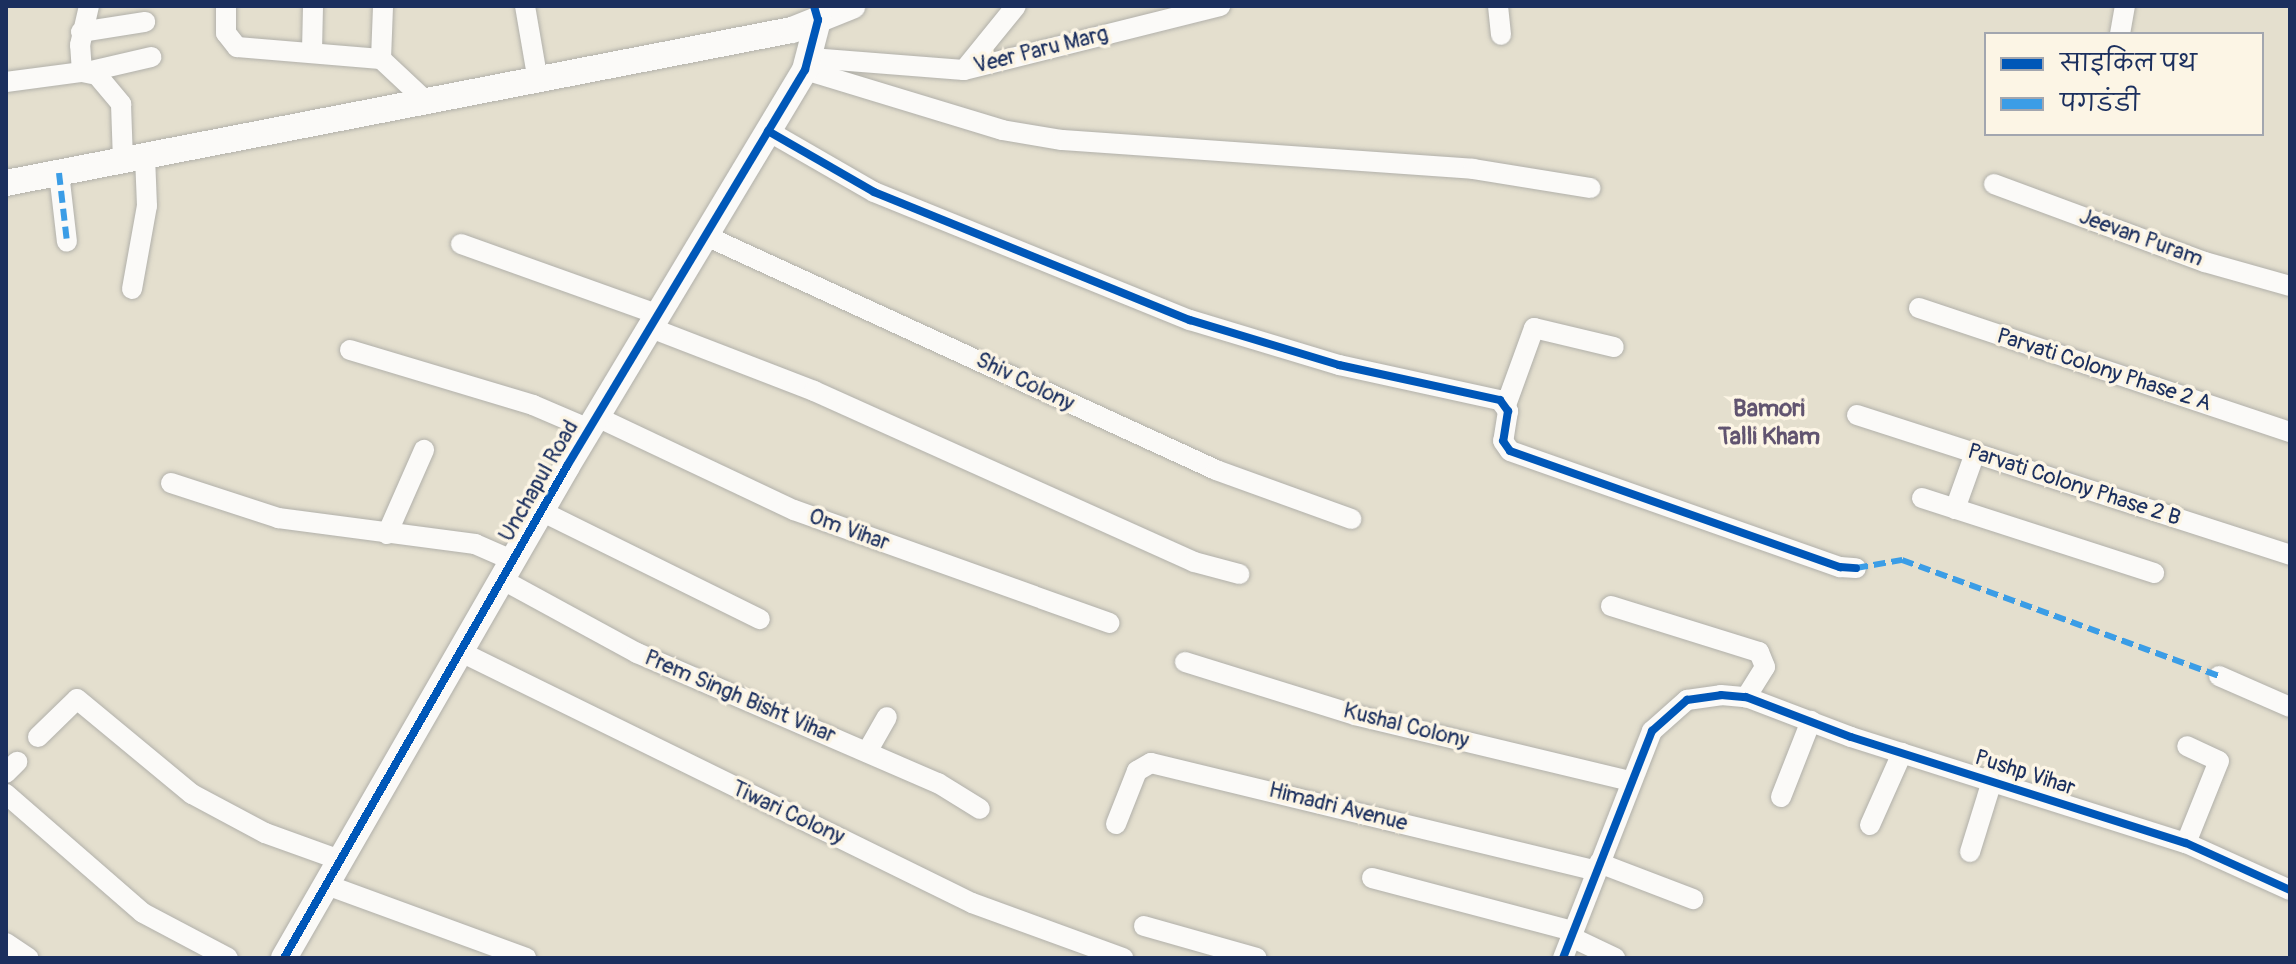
<!DOCTYPE html>
<html>
<head>
<meta charset="utf-8">
<style>
	body { margin:0 }
	#map { position:relative; width:2296px; height:964px; overflow:hidden; background:#e4dfce; font-family:Pangolin,"Playpen Sans Deva",sans-serif }
	div>[style] { position:absolute }
	[style*='--x'] { left:calc(var(--x)*1px); top:calc(var(--y)*1px); width:calc(var(--w)*1px); rotate:calc(var(--a)*1deg) }
	.roads { filter:drop-shadow(0 0 2px #b1b0aa) drop-shadow(0 0 2px #b1b0aa) }
	.minor>* { height:20px; margin:-10px; padding:0 10px; transform-origin:10px; border-radius:10px; background:#fbfaf8 }
	.tertiary>* { height:26px; margin:-13px; padding:0 13px; transform-origin:13px; border-radius:13px; background:#fbfaf8 }
	.quiet>* { height:6px; margin-top:-3px; transform-origin:0; background:repeating-linear-gradient(90deg,#3b9de6 0 12px,transparent 0 18px) }
	.cycleway>* { height:8px; margin:-4px; padding:0 4px; transform-origin:4px; border-radius:4px; background:#0057b8 }
	span { translate:-50% -50%; white-space:nowrap; text-align:center; line-height:1.15; -webkit-text-stroke:7px #fcf5e5; paint-order:stroke }
	.street-label { font-size:22px; color:#1b2f5e }
	.neighbourhood-label { font-size:24px; color:#615470; font-weight:700 }
	.frame { position:absolute; inset:0; border:8px solid #1b2f5e; pointer-events:none }
	.legend { position:absolute; left:1984px; top:32px; width:280px; height:104px; box-sizing:border-box; background:#fcf5e5; border:2px solid #a2a6af; margin:0; padding:10px 14px; list-style:none; font-size:24px; color:#1b2f5e }
	.legend li { display:flex; align-items:center; gap:16px; height:40px }
	.legend b { width:40px; border:2px solid #a2a6af }
</style>
</head>
<body>
<div id="map">
	<div class="roads">
		<div class="minor">
			<i style="--x:226;--y:6;--w:27;--a:90"></i>
			<i style="--x:226;--y:33;--w:18;--a:52"></i>
			<i style="--x:237;--y:47;--w:144;--a:4.8"></i>
			<i style="--x:381;--y:59;--w:64;--a:43.1"></i>
			<i style="--x:525;--y:6;--w:76;--a:80.2"></i>
			<i style="--x:1498;--y:6;--w:29;--a:84"></i>
			<i style="--x:81;--y:32;--w:65;--a:-8.9"></i>
			<i style="--x:2120;--y:34;--w:28;--a:-80"></i>
			<i style="--x:312;--y:51;--w:45;--a:-88.7"></i>
			<i style="--x:811;--y:58;--w:153;--a:4.5"></i>
			<i style="--x:964;--y:70;--w:264;--a:-14"></i>
			<i style="--x:381;--y:59;--w:53;--a:-87.8"></i>
			<i style="--x:805;--y:70;--w:206;--a:16.9"></i>
			<i style="--x:1002;--y:130;--w:61;--a:9.5"></i>
			<i style="--x:1062;--y:140;--w:412;--a:4"></i>
			<i style="--x:1473;--y:169;--w:119;--a:9.2"></i>
			<i style="--x:964;--y:70;--w:82;--a:-50.9"></i>
			<i style="--x:91;--y:71;--w:62;--a:-13.1"></i>
			<i style="--x:82;--y:72;--w:27;--a:-94"></i>
			<i style="--x:80;--y:45;--w:40;--a:-77"></i>
			<i style="--x:6;--y:82;--w:77;--a:-7.5"></i>
			<i style="--x:82;--y:72;--w:15;--a:11"></i>
			<i style="--x:97;--y:75;--w:38;--a:50"></i>
			<i style="--x:121;--y:104;--w:56;--a:88"></i>
			<i style="--x:768;--y:131;--w:122;--a:29.9"></i>
			<i style="--x:874;--y:192;--w:341;--a:22.1"></i>
			<i style="--x:1190;--y:320;--w:156;--a:16.8"></i>
			<i style="--x:1339;--y:365;--w:165;--a:12.3"></i>
			<i style="--x:1500;--y:400;--w:14;--a:54"></i>
			<i style="--x:1508;--y:411;--w:30;--a:99"></i>
			<i style="--x:1503;--y:441;--w:12;--a:55"></i>
			<i style="--x:1510;--y:451;--w:350;--a:19.4"></i>
			<i style="--x:1840;--y:567;--w:16;--a:4"></i>
			<i style="--x:59;--y:173;--w:69;--a:83.4"></i>
			<i style="--x:1994;--y:184;--w:225;--a:20.3"></i>
			<i style="--x:2205;--y:262;--w:88;--a:15.8"></i>
			<i style="--x:704;--y:235;--w:563;--a:24.65"></i>
			<i style="--x:1216;--y:470;--w:144;--a:19.9"></i>
			<i style="--x:461;--y:244;--w:210;--a:19.7"></i>
			<i style="--x:132;--y:289;--w:84;--a:-79.8"></i>
			<i style="--x:147;--y:206;--w:50;--a:-92.3"></i>
			<i style="--x:1919;--y:308;--w:391;--a:18.5"></i>
			<i style="--x:651;--y:328;--w:175;--a:21.1"></i>
			<i style="--x:814;--y:391;--w:417;--a:24.2"></i>
			<i style="--x:1194;--y:562;--w:47;--a:14.9"></i>
			<i style="--x:350;--y:350;--w:191;--a:16.7"></i>
			<i style="--x:533;--y:405;--w:61;--a:23.2"></i>
			<i style="--x:1506;--y:405;--w:82;--a:-70"></i>
			<i style="--x:1534;--y:328;--w:82;--a:13.4"></i>
			<i style="--x:1857;--y:415;--w:455;--a:17.9"></i>
			<i style="--x:597;--y:417;--w:218;--a:25.3"></i>
			<i style="--x:794;--y:510;--w:335;--a:19.7"></i>
			<i style="--x:171;--y:483;--w:113;--a:18.1"></i>
			<i style="--x:278;--y:518;--w:199;--a:7.5"></i>
			<i style="--x:475;--y:544;--w:43;--a:23.6"></i>
			<i style="--x:1922;--y:498;--w:244;--a:17.9"></i>
			<i style="--x:1955;--y:509;--w:59;--a:-70.3"></i>
			<i style="--x:541;--y:511;--w:244;--a:26.3"></i>
			<i style="--x:387;--y:534;--w:92;--a:-66.2"></i>
			<i style="--x:503;--y:580;--w:153;--a:28.6"></i>
			<i style="--x:637;--y:653;--w:328;--a:23.4"></i>
			<i style="--x:938;--y:783;--w:49;--a:31.8"></i>
			<i style="--x:1611;--y:606;--w:155;--a:17.3"></i>
			<i style="--x:1759;--y:652;--w:16;--a:68"></i>
			<i style="--x:1765;--y:667;--w:36;--a:122"></i>
			<i style="--x:461;--y:652;--w:569;--a:26.16"></i>
			<i style="--x:972;--y:903;--w:161;--a:20"></i>
			<i style="--x:1185;--y:662;--w:178;--a:17.3"></i>
			<i style="--x:1355;--y:715;--w:283;--a:13.5"></i>
			<i style="--x:2219;--y:676;--w:77;--a:23.6"></i>
			<i style="--x:38;--y:737;--w:54;--a:-44.3"></i>
			<i style="--x:77;--y:699;--w:149;--a:39.6"></i>
			<i style="--x:192;--y:794;--w:83;--a:28.1"></i>
			<i style="--x:265;--y:833;--w:80;--a:19.8"></i>
			<i style="--x:867;--y:752;--w:40;--a:-60.3"></i>
			<i style="--x:6;--y:773;--w:16;--a:-45"></i>
			<i style="--x:6;--y:794;--w:181;--a:41"></i>
			<i style="--x:143;--y:913;--w:96;--a:27.9"></i>
			<i style="--x:1781;--y:797;--w:82;--a:-68.5"></i>
			<i style="--x:1116;--y:824;--w:57;--a:-68.4"></i>
			<i style="--x:1137;--y:771;--w:16;--a:-30"></i>
			<i style="--x:1151;--y:763;--w:458;--a:13.6"></i>
			<i style="--x:1870;--y:825;--w:79;--a:-66"></i>
			<i style="--x:2186;--y:843;--w:88;--a:-68.1"></i>
			<i style="--x:2219;--y:761;--w:35;--a:-155"></i>
			<i style="--x:1970;--y:852;--w:74;--a:-72.8"></i>
			<i style="--x:1599;--y:863;--w:101;--a:21"></i>
			<i style="--x:1372;--y:878;--w:208;--a:14.8"></i>
			<i style="--x:327;--y:885;--w:212;--a:20.1"></i>
			<i style="--x:1144;--y:926;--w:117;--a:15.8"></i>
			<i style="--x:1571;--y:937;--w:49;--a:25.5"></i>
			<i style="--x:6;--y:943;--w:27;--a:34"></i>
			<i style="--x:1563;--y:958;--w:244;--a:-68.6"></i>
			<i style="--x:1652;--y:731;--w:47;--a:-41.5"></i>
			<i style="--x:1687;--y:700;--w:34;--a:-8"></i>
			<i style="--x:1721;--y:695;--w:25;--a:5"></i>
			<i style="--x:1746;--y:697;--w:112;--a:20.9"></i>
			<i style="--x:1851;--y:737;--w:351;--a:17.6"></i>
			<i style="--x:2186;--y:843;--w:114;--a:24.3"></i>
		</div>
		<div class="tertiary">
			<i style="--x:6;--y:183;--w:801;--a:-11.02"></i>
			<i style="--x:792;--y:30;--w:65;--a:-21.8"></i>
			<i style="--x:284;--y:958;--w:568;--a:-60.09"></i>
			<i style="--x:567;--y:466;--w:462;--a:-59"></i>
			<i style="--x:805;--y:70;--w:52;--a:-75.4"></i>
		</div>
	</div>
	<div class="quiet">
		<i style="--x:59;--y:173;--w:69;--a:83.4"></i>
		<i style="--x:1856;--y:568;--w:47;--a:-9.9"></i>
		<i style="--x:1902;--y:560;--w:338;--a:20.1"></i>
	</div>
	<div class="cycleway">
		<i style="--x:768;--y:131;--w:122;--a:29.9"></i>
		<i style="--x:874;--y:192;--w:341;--a:22.1"></i>
		<i style="--x:1190;--y:320;--w:156;--a:16.8"></i>
		<i style="--x:1339;--y:365;--w:165;--a:12.3"></i>
		<i style="--x:1500;--y:400;--w:14;--a:54"></i>
		<i style="--x:1508;--y:411;--w:30;--a:99"></i>
		<i style="--x:1503;--y:441;--w:12;--a:55"></i>
		<i style="--x:1510;--y:451;--w:350;--a:19.4"></i>
		<i style="--x:1840;--y:567;--w:16;--a:4"></i>
		<i style="--x:284;--y:958;--w:568;--a:-60.09"></i>
		<i style="--x:567;--y:466;--w:462;--a:-59"></i>
		<i style="--x:805;--y:70;--w:52;--a:-75.4"></i>
		<i style="--x:818;--y:20;--w:15;--a:-106"></i>
		<i style="--x:1563;--y:958;--w:244;--a:-68.6"></i>
		<i style="--x:1652;--y:731;--w:47;--a:-41.5"></i>
		<i style="--x:1687;--y:700;--w:34;--a:-8"></i>
		<i style="--x:1721;--y:695;--w:25;--a:5"></i>
		<i style="--x:1746;--y:697;--w:112;--a:20.9"></i>
		<i style="--x:1851;--y:737;--w:351;--a:17.6"></i>
		<i style="--x:2186;--y:843;--w:114;--a:24.3"></i>
	</div>
	<div class="street-label">
		<span style="left:1041px;top:50px;rotate:-14deg">Veer Paru Marg</span>
		<span style="left:2141px;top:238px;rotate:20deg">Jeevan Puram</span>
		<span style="left:2104px;top:370px;rotate:18deg">Parvati Colony Phase 2 A</span>
		<span style="left:1025px;top:382px;rotate:26deg">Shiv Colony</span>
		<span style="left:539px;top:481px;rotate:-60deg">Unchapul Road</span>
		<span style="left:2074px;top:485px;rotate:18deg">Parvati Colony Phase 2 B</span>
		<span style="left:849px;top:530px;rotate:20deg">Om Vihar</span>
		<span style="left:740px;top:697px;rotate:23deg">Prem Singh Bisht Vihar</span>
		<span style="left:1406px;top:726px;rotate:14deg">Kushal Colony</span>
		<span style="left:2025px;top:773px;rotate:18deg">Pushp Vihar</span>
		<span style="left:1338px;top:807px;rotate:14deg">Himadri Avenue</span>
		<span style="left:788px;top:813px;rotate:25deg">Tiwari Colony</span>
	</div>
	<div class="neighbourhood-label">
		<span style="left:1769px;top:423px">Bamori<br>Talli Kham</span>
	</div>
	<div class="frame"></div>
	<ul class="legend">
	<li><b style="height:10px;background:#0057b8"></b>साइकिल पथ</li>
	<li><b style="height:10px;background:#3b9de6"></b>पगडंडी</li>
	</ul>
</div>
</body>
</html>
